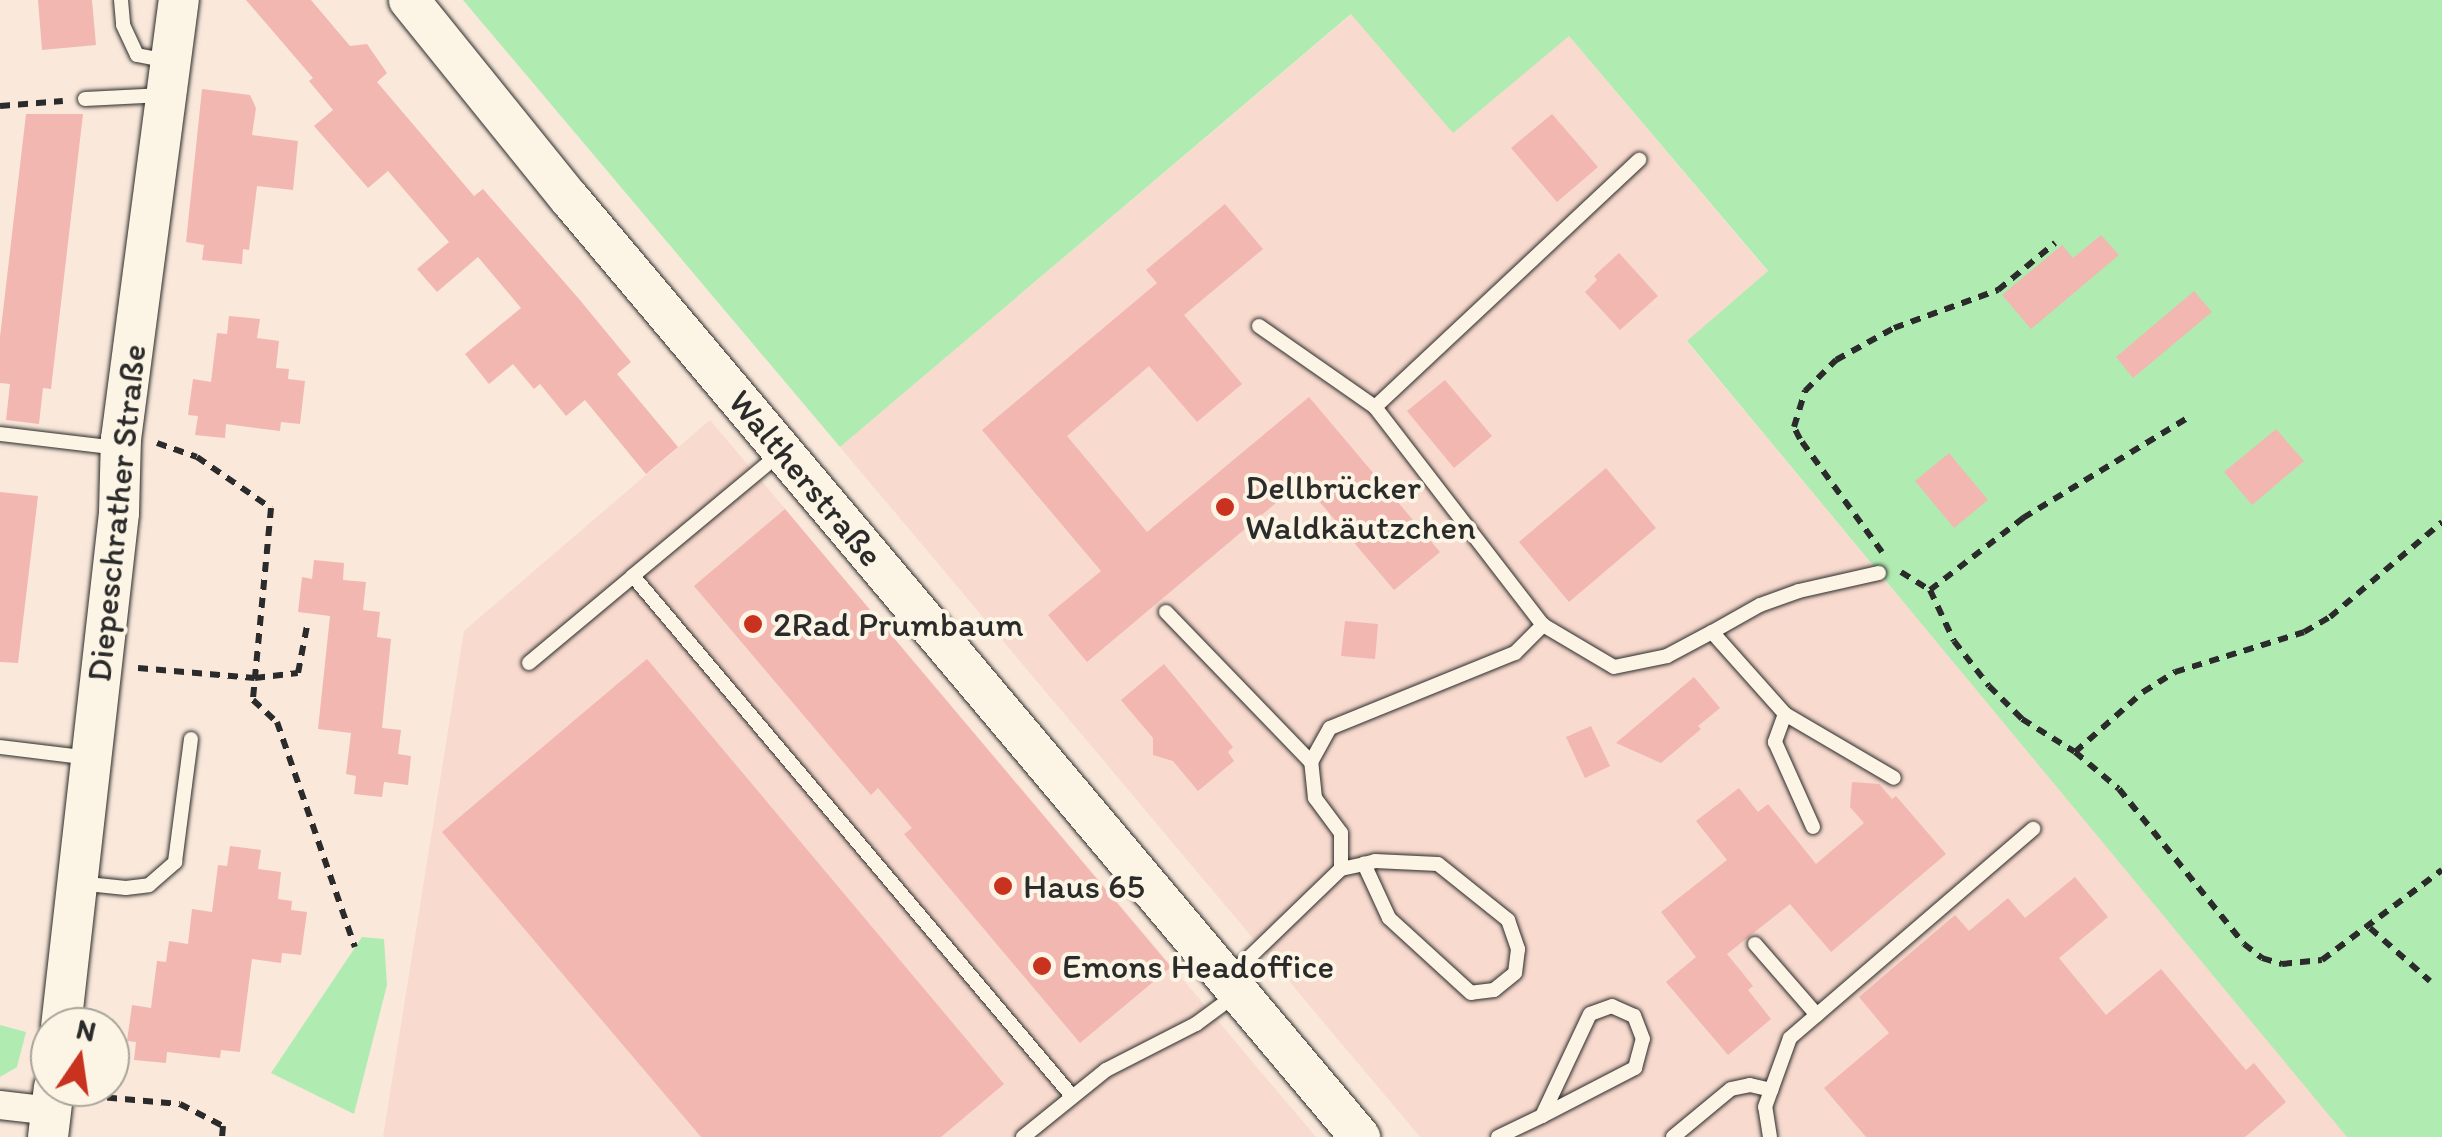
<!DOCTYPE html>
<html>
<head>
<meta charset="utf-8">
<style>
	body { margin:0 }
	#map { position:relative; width:2442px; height:1137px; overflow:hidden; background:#fae9db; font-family:Itim,sans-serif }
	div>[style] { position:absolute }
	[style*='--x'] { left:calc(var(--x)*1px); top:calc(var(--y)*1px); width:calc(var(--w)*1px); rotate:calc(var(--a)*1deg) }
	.built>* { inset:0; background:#f8dace }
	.green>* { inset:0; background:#b0ecb1 }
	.building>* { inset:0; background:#f2b7b1 }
	.path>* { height:6px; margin-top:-3px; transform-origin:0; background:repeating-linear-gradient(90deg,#2b2b2b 0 10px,transparent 0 18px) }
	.roads { filter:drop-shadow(0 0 2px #2b2b2b) drop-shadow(0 0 2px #2b2b2b) }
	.lane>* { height:14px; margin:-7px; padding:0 7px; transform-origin:7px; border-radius:7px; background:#fcf5e5 }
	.street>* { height:28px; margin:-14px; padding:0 14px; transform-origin:14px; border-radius:14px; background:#fcf5e5 }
	.secondary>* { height:40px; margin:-20px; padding:0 20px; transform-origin:20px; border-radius:20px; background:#fcf5e5 }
	.dots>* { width:28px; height:28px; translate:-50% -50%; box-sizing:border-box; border:5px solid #fcf5e5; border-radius:50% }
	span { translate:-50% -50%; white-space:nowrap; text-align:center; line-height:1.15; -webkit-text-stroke:8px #fcf5e5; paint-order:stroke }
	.street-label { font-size:35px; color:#2b2b2b }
	.poi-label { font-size:35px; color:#2b2b2b }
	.left { translate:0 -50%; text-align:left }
	.north { position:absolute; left:30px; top:1007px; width:100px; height:100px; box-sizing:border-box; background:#fcf5e5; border:2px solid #a8a49b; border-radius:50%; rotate:13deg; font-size:28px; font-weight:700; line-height:40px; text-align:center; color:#2b2b2b }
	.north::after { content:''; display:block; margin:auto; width:35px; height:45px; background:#c8321e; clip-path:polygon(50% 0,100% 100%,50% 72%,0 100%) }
</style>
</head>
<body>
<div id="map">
	<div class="built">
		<i style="clip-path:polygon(1352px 14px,1568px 35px,1768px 272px,1687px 342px,2348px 1137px,1420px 1137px,840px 447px)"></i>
		<i style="clip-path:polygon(710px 420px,1316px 1137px,383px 1137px,464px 631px)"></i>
	</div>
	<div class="green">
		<i style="clip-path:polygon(463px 0,2442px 0,2442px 1137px,2347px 1137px,1687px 341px,1768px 271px,1569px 36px,1453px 133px,1351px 14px,840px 447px)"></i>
		<i style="clip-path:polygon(362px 937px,384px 939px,387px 985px,354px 1114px,271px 1073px)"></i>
		<i style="clip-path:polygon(0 1025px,26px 1032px,17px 1067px,0 1077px)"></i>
	</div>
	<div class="building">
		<i style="clip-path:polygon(38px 0,92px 0,96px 45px,42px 50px)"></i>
		<i style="clip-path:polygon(246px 0,311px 0,350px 46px,367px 44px,387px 73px,377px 82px,474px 196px,483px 189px,579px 299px,631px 362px,617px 374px,678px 447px,646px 474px,585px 400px,566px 416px,540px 384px,534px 389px,513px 364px,489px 384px,465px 354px,521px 308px,478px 257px,437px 292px,417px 269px,449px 242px,388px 171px,368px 188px,314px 126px,333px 110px,309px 81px,313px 78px)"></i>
		<i style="clip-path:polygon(202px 89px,250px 95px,256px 108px,252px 135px,298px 141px,293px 190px,257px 186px,249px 250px,243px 249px,242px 264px,202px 260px,204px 245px,186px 242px)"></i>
		<i style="clip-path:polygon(26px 114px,83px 114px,51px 389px,43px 388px,39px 424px,6px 420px,10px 384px,0 383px,0 337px)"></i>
		<i style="clip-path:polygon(1552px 114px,1598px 167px,1557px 202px,1511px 148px)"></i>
		<i style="clip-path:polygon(1225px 204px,1263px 249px,1184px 315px,1242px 384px,1197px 422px,1149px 366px,1067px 436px,1147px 532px,1309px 397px,1440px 552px,1394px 590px,1302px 481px,1087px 662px,1048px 615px,1101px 571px,982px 430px,1157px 283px,1146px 270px)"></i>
		<i style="clip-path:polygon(2101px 235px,2119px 255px,2031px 329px,2002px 295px,2062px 245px,2073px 258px)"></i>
		<i style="clip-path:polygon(1619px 253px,1658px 296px,1620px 330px,1585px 292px,1597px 280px,1594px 276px)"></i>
		<i style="clip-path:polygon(2194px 291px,2212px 312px,2133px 378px,2116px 357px)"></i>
		<i style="clip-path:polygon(229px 316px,260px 319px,257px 338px,279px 341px,276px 368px,289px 369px,288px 379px,305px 381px,300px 424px,281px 422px,280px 431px,226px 424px,225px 438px,195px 435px,198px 416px,188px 415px,193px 379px,211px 382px,217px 333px,227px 334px)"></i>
		<i style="clip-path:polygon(1445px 380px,1492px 436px,1454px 468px,1407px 411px)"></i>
		<i style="clip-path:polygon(2276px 429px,2304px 461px,2252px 505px,2224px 472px)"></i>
		<i style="clip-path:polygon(1949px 453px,1988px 500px,1954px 528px,1915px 481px)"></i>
		<i style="clip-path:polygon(1606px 468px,1656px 528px,1569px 602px,1519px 542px)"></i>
		<i style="clip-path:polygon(0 492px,38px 496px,18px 663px,0 662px)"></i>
		<i style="clip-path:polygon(785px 509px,1171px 967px,1080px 1043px,904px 834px,912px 828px,878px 788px,871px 795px,694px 586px)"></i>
		<i style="clip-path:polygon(314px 560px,344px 563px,343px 580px,366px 582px,363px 610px,380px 612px,377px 637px,391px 639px,382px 728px,401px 730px,398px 754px,411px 756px,408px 785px,384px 782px,382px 797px,354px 794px,356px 776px,346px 774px,351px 733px,318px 729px,330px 616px,298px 612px,302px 577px,312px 579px)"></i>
		<i style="clip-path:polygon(1345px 621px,1378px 624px,1375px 659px,1341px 656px)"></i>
		<i style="clip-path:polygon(647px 659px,1004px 1084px,941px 1137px,701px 1137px,442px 832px)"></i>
		<i style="clip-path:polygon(1164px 664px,1233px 747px,1228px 752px,1234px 761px,1198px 791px,1173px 761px,1153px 755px,1153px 738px,1121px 700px)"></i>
		<i style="clip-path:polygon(1694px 677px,1720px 708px,1698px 726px,1701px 729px,1661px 763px,1616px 743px)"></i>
		<i style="clip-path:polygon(1591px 726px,1610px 766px,1585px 778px,1566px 737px)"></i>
		<i style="clip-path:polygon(1852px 782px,1879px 784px,1892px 799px,1896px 796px,1946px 854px,1831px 952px,1790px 904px,1727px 954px,1753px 986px,1748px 990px,1771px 1019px,1728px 1055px,1666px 982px,1696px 957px,1661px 912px,1727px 860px,1696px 821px,1739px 788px,1758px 812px,1768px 804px,1816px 864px,1864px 823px,1850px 807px)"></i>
		<i style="clip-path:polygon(230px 846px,261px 850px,258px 869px,281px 872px,278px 899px,292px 901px,291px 910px,307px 912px,301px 955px,282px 953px,281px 963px,252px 959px,240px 1052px,221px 1050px,220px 1058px,167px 1052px,166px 1063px,134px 1060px,136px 1042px,127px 1041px,132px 1005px,151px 1008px,157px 961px,166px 962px,169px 941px,188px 944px,192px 909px,212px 912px,218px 865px,227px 866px)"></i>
		<i style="clip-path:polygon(2075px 877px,2108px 917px,2059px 958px,2106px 1015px,2161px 969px,2246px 1070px,2254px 1063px,2286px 1102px,2245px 1137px,1866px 1137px,1824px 1088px,1889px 1033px,1859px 997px,1955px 915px,1969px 931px,2008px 898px,2025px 918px)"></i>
	</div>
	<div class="path">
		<i style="--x:0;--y:106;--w:63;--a:-4.5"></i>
		<i style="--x:157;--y:443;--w:42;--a:19.3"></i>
		<i style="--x:197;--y:457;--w:90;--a:34.6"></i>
		<i style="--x:271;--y:508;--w:193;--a:95.4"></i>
		<i style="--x:253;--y:700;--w:33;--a:43"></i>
		<i style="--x:277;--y:722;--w:238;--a:70.9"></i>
		<i style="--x:1882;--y:552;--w:140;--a:-126"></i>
		<i style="--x:1800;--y:439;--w:13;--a:-117"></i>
		<i style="--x:1794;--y:427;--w:38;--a:-73"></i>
		<i style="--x:1805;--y:391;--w:44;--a:-45"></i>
		<i style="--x:1836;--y:360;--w:66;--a:-28.9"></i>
		<i style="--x:1894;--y:328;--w:111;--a:-20.1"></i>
		<i style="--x:1998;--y:290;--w:74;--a:-39.5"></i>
		<i style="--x:1901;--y:572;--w:34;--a:32"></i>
		<i style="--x:1930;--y:590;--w:56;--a:64.8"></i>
		<i style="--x:1954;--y:641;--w:57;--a:52.1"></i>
		<i style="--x:1989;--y:686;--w:47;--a:45"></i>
		<i style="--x:2022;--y:719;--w:62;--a:31.9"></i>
		<i style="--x:2075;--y:752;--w:57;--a:40.1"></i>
		<i style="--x:2119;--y:789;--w:199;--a:51.1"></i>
		<i style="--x:2244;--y:944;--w:23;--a:38"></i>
		<i style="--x:2262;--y:958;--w:21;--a:17"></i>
		<i style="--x:2282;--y:964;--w:40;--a:-5.7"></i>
		<i style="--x:2322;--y:960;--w:150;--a:-36.9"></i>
		<i style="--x:1930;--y:590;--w:118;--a:-37.7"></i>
		<i style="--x:2023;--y:518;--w:197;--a:-31.3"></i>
		<i style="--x:138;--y:668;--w:117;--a:4.9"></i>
		<i style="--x:255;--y:678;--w:43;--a:-6.6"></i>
		<i style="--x:298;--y:673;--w:48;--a:-79.2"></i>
		<i style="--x:2075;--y:752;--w:91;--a:-41.4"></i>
		<i style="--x:2143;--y:692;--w:38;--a:-32"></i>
		<i style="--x:2175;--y:672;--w:135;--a:-17.2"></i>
		<i style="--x:2304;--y:632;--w:30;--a:-30"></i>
		<i style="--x:2330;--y:617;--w:147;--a:-40.3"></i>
		<i style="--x:2370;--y:928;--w:80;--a:41.5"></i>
		<i style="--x:89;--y:1096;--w:91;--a:5"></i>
		<i style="--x:180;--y:1104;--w:48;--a:27.1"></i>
		<i style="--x:223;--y:1126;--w:11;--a:95"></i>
	</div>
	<div class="roads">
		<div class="lane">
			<i style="--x:121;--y:0;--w:25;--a:85"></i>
			<i style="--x:123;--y:25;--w:33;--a:65"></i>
			<i style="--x:137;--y:55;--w:31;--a:11"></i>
			<i style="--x:85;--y:99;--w:79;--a:-2.9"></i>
			<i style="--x:1259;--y:326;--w:141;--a:34.9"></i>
			<i style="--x:1375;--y:407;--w:275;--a:52.4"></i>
			<i style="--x:1543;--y:625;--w:82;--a:30.6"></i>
			<i style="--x:1614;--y:667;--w:54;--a:-11.7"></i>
			<i style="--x:1667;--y:656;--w:51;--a:-28.1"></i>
			<i style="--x:1712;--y:632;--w:110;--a:48.3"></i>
			<i style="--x:1785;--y:714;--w:126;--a:30.4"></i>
			<i style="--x:1375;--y:407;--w:362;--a:-43.1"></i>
			<i style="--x:0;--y:434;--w:119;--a:6.8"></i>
			<i style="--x:778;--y:455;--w:189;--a:140.2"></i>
			<i style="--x:633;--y:576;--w:681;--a:49.83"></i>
			<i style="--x:1166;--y:612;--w:209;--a:46"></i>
			<i style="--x:1712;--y:632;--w:55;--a:-29.4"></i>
			<i style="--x:1760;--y:605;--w:41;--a:-19.7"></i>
			<i style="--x:1799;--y:591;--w:82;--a:-12.7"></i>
			<i style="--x:529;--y:663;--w:136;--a:-39.9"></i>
			<i style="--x:1785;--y:714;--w:30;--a:110"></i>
			<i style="--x:1775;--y:742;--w:93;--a:65.9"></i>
			<i style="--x:0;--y:747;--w:90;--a:7"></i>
			<i style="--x:1341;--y:869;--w:24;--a:-12"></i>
			<i style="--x:1364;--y:864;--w:11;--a:-15"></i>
			<i style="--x:1375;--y:861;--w:63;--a:2.7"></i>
			<i style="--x:1438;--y:864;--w:90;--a:38.7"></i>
			<i style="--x:1508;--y:920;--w:31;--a:71"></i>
			<i style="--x:1518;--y:949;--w:24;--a:97"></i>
			<i style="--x:1515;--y:973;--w:27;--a:141"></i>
			<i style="--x:1494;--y:990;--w:23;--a:173"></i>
			<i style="--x:1471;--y:993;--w:111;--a:-137.6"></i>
			<i style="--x:1389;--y:918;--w:60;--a:-114.8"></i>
			<i style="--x:78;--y:883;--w:48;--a:5.9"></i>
			<i style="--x:126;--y:888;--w:23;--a:-7"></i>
			<i style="--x:149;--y:885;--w:35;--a:-41"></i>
			<i style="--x:175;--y:862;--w:124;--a:-82.6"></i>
			<i style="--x:1755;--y:944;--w:94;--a:48.9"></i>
			<i style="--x:1229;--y:977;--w:156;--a:-44"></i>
			<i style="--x:1341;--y:869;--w:36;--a:-90"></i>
			<i style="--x:1341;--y:833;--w:44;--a:-126.6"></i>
			<i style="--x:1315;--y:798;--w:36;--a:-96"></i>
			<i style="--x:1311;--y:762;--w:39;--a:-61"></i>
			<i style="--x:1330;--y:728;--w:200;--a:-22.1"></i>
			<i style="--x:1515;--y:653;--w:40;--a:-45"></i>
			<i style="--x:1023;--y:1137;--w:107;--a:-38.9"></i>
			<i style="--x:1106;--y:1070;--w:101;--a:-27.1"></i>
			<i style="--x:1196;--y:1024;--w:47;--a:-36.4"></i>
			<i style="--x:1498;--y:1137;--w:49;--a:-25.5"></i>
			<i style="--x:1542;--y:1116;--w:105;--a:-27.3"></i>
			<i style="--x:1635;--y:1068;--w:30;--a:-75"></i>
			<i style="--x:1643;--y:1039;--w:25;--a:-111"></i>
			<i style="--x:1634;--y:1016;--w:24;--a:-156"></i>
			<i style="--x:1612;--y:1006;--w:23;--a:160"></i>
			<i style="--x:1590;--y:1014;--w:113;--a:115.2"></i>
			<i style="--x:1673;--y:1137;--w:75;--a:-39.6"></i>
			<i style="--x:1731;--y:1089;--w:19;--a:-12"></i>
			<i style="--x:1750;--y:1085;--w:22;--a:13"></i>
			<i style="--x:1770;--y:1137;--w:30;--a:-99"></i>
			<i style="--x:1765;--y:1107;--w:73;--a:-70.1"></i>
			<i style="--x:1790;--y:1038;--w:321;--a:-40.7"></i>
		</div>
		<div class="street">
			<i style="--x:0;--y:1105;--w:51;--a:6.7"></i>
		</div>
		<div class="secondary">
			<i style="--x:409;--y:0;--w:255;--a:51.1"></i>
			<i style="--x:569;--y:198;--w:1228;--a:49.89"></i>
			<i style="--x:61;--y:1027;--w:517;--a:-83.56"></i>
			<i style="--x:119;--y:513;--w:74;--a:-88.5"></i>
			<i style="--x:121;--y:439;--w:443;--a:-82.5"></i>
			<i style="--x:48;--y:1137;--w:50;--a:-83.2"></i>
		</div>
	</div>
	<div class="dots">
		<i style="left:1225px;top:507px;background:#c8321e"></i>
		<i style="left:753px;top:624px;background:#c8321e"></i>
		<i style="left:1003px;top:886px;background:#c8321e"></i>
		<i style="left:1042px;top:966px;background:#c8321e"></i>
	</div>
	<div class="street-label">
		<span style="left:806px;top:478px;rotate:50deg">Waltherstraße</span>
		<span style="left:116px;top:513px;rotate:-84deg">Diepeschrather Straße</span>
	</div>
	<div class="poi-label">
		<span class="left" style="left:1245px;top:507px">Dellbrücker<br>Waldkäutzchen</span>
		<span class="left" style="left:773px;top:624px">2Rad Prumbaum</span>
		<span class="left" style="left:1023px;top:886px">Haus 65</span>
		<span class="left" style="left:1062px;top:966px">Emons Headoffice</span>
	</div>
	<div class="north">N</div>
</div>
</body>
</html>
